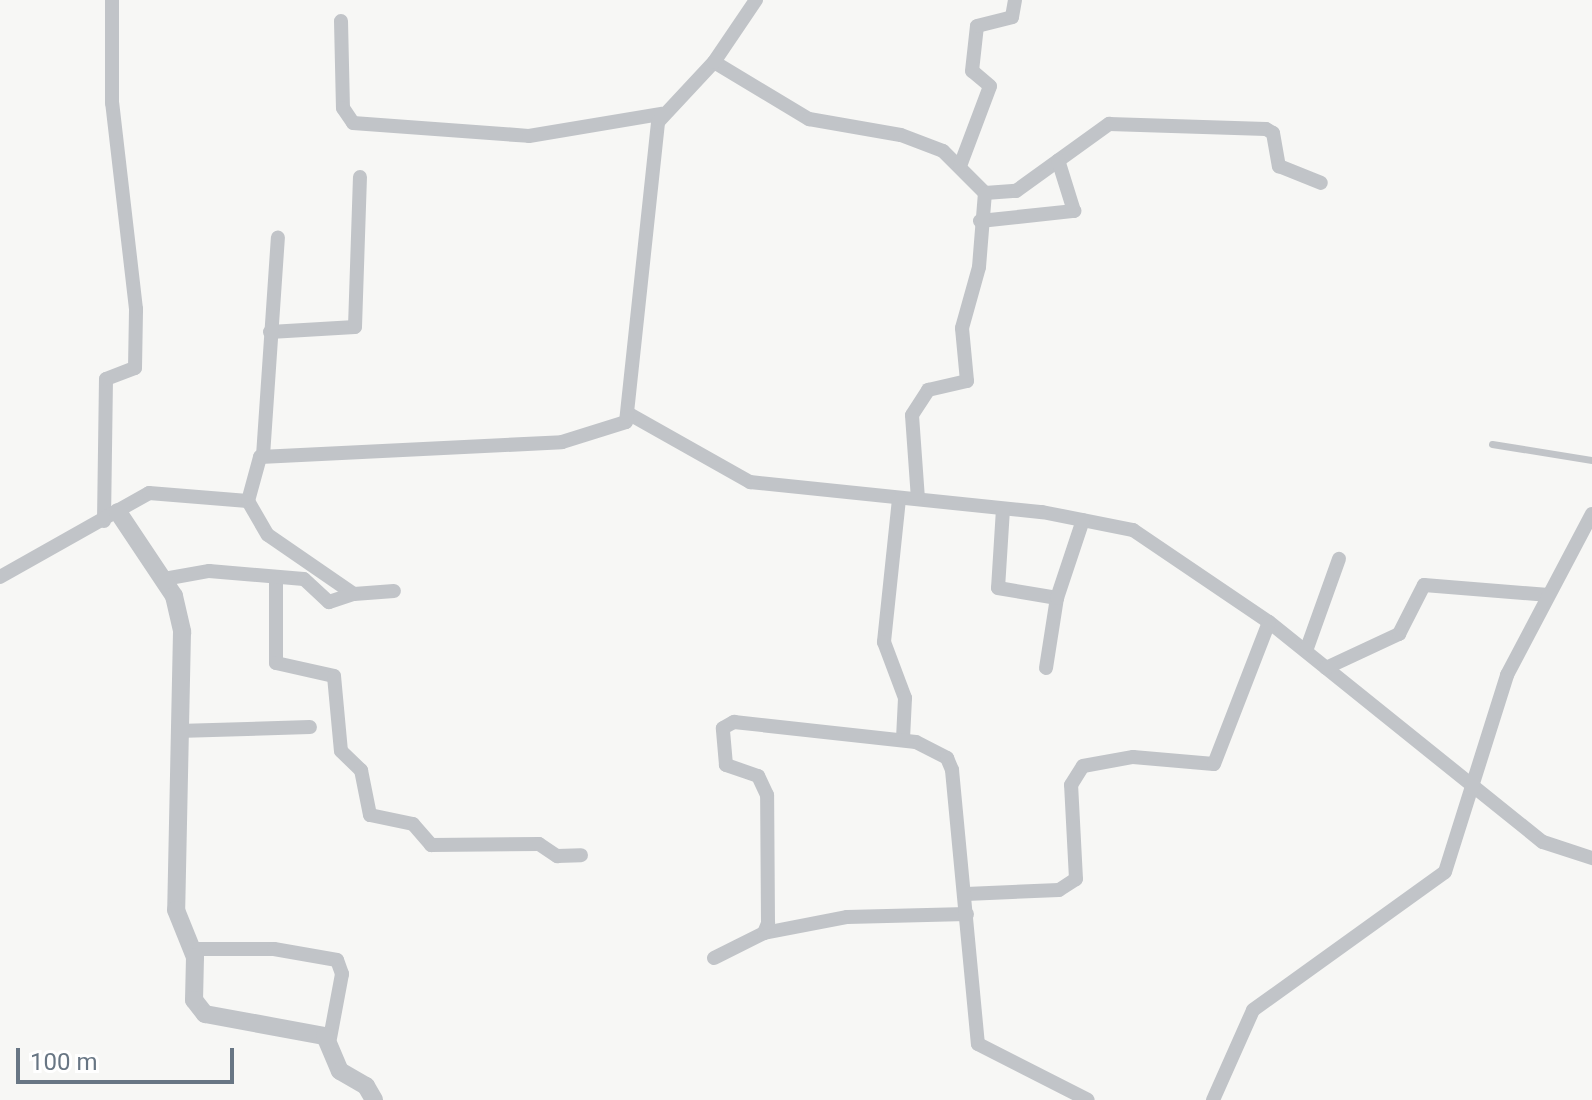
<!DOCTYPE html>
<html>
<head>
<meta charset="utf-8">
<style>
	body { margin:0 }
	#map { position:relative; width:1592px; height:1100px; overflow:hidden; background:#f7f7f5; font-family:Roboto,sans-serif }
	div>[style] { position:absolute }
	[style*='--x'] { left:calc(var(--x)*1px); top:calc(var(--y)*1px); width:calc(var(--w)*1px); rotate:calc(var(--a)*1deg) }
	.service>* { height:7px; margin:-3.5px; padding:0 3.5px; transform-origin:3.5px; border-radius:3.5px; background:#c1c4c8 }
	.minor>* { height:14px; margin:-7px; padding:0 7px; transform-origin:7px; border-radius:7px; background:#c1c4c8 }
	.tertiary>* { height:18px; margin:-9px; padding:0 9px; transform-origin:9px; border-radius:9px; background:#c1c4c8 }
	span { translate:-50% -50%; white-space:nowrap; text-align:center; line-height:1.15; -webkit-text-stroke:8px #fff; paint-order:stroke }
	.scale { position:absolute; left:16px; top:1048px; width:218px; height:36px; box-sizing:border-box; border:4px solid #687684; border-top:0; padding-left:10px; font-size:24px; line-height:28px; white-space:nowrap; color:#687684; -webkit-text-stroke:6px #fff; paint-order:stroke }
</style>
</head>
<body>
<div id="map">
	<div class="service">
		<i style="--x:1492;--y:444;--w:101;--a:9.1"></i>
	</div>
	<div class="minor">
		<i style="--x:341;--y:21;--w:87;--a:88.7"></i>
		<i style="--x:343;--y:108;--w:18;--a:56"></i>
		<i style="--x:353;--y:123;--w:176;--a:4.2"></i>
		<i style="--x:529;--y:136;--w:134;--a:-9.5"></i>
		<i style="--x:714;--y:62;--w:111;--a:31"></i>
		<i style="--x:809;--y:119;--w:93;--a:9.9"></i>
		<i style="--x:901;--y:135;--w:45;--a:20.9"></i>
		<i style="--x:943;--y:151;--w:59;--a:45"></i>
		<i style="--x:985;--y:193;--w:31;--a:-4"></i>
		<i style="--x:1016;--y:191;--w:115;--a:-35.8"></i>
		<i style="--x:1109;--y:124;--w:157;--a:1.8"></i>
		<i style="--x:1266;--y:129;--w:8;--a:30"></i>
		<i style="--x:1273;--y:133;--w:34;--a:80"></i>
		<i style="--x:1279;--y:166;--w:45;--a:22"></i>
		<i style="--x:960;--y:166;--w:85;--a:-69.4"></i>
		<i style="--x:990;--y:86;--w:23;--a:-140"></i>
		<i style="--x:972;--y:71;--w:45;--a:-83.7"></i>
		<i style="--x:977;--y:26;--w:36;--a:-14"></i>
		<i style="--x:1012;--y:17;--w:17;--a:-80"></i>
		<i style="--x:980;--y:221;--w:95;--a:-6.1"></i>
		<i style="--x:1074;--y:211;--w:53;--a:-107.4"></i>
		<i style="--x:270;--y:332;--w:85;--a:-3.4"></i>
		<i style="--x:355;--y:327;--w:150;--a:-88.1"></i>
		<i style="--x:631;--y:415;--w:137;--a:29.4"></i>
		<i style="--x:750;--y:482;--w:294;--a:5.9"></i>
		<i style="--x:1042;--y:512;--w:93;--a:11.2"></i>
		<i style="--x:1133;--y:530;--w:164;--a:34.1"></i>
		<i style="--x:1269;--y:622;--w:351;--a:38.8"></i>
		<i style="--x:1543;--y:842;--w:52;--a:18.1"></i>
		<i style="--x:263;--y:456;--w:219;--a:-86.1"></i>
		<i style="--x:899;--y:499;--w:144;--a:96"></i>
		<i style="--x:884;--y:642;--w:60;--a:69.4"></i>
		<i style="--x:905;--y:698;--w:41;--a:92.8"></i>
		<i style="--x:918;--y:499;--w:84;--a:-94.1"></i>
		<i style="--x:912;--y:415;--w:30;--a:-57"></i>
		<i style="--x:928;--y:390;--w:40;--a:-13"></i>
		<i style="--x:967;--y:381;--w:53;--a:-95.4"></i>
		<i style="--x:962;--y:328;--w:63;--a:-74.4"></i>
		<i style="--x:979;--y:267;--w:74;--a:-85.4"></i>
		<i style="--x:248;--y:501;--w:39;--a:60"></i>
		<i style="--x:268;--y:535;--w:104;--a:34.5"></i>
		<i style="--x:354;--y:594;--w:40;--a:-4.3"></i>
		<i style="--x:1003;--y:509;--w:79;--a:93.6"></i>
		<i style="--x:998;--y:588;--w:60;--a:9.6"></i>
		<i style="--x:104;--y:521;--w:142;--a:-89.2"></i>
		<i style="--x:106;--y:379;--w:31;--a:-21"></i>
		<i style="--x:135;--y:368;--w:59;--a:-89"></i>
		<i style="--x:136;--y:309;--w:207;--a:-96.6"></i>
		<i style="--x:112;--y:103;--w:103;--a:-90"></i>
		<i style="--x:0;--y:577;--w:171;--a:-29.4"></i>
		<i style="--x:149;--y:493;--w:99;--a:4.6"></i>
		<i style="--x:248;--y:501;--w:46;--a:-74.7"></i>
		<i style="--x:260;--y:457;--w:302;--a:-2.8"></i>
		<i style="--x:562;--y:442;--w:67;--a:-17.4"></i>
		<i style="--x:626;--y:422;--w:302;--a:-83.9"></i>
		<i style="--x:658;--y:122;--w:82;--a:-47"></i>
		<i style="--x:714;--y:62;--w:75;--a:-55.9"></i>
		<i style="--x:276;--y:577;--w:86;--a:90"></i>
		<i style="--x:276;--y:663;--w:59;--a:12.6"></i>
		<i style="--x:334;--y:676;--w:75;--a:84.7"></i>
		<i style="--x:341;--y:751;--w:28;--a:44"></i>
		<i style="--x:361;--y:770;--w:46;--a:78.7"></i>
		<i style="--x:370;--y:815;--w:44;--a:11.8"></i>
		<i style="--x:413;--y:824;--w:28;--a:49"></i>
		<i style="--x:431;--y:845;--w:108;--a:-0.5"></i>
		<i style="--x:539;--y:844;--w:22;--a:34"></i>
		<i style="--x:557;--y:856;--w:24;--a:-2"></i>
		<i style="--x:164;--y:579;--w:46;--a:-10.1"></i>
		<i style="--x:209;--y:571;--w:95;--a:4.8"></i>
		<i style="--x:304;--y:579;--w:34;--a:43"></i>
		<i style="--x:329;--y:602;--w:26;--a:-18"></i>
		<i style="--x:1306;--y:651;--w:98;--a:-70.3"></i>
		<i style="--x:1046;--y:668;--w:71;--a:-81.1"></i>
		<i style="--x:1057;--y:598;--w:82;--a:-71.6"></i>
		<i style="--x:1326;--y:668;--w:81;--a:-25"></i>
		<i style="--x:1399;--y:634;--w:55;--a:-63"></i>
		<i style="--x:1424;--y:585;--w:125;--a:4.6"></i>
		<i style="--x:178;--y:731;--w:132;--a:-1.7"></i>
		<i style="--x:966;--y:894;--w:93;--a:-2.5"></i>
		<i style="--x:1059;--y:890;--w:20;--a:-33"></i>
		<i style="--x:1076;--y:879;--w:94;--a:-93"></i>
		<i style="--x:1071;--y:785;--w:22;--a:-58"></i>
		<i style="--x:1083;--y:766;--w:51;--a:-10.2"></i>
		<i style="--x:1133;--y:757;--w:81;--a:4.9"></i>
		<i style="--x:1214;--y:764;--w:152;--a:-68.8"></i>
		<i style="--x:764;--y:933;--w:85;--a:-10.9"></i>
		<i style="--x:847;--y:917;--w:120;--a:-1.4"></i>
		<i style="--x:192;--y:949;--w:82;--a:0"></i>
		<i style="--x:274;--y:949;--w:64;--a:9.9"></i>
		<i style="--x:337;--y:960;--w:15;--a:70"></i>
		<i style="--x:342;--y:974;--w:65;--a:100.6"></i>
		<i style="--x:714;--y:958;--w:56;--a:-26.6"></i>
		<i style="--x:764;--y:933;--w:11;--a:-68"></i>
		<i style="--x:768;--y:923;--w:128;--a:-90.4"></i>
		<i style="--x:767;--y:795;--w:21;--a:-115"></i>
		<i style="--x:758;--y:776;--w:34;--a:-161"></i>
		<i style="--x:726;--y:765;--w:37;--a:-95"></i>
		<i style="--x:723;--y:728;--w:13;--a:-29"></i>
		<i style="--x:734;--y:722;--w:183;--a:6.3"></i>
		<i style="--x:916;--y:742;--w:35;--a:27"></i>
		<i style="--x:947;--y:758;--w:13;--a:67"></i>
		<i style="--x:952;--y:770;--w:275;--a:84.6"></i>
		<i style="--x:978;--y:1044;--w:123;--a:27"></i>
		<i style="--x:1213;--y:1100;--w:98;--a:-66"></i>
		<i style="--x:1253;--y:1010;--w:236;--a:-35.7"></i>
		<i style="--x:1445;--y:872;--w:207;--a:-72.5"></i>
		<i style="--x:1507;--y:675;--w:182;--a:-62.2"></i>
	</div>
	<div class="tertiary">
		<i style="--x:118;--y:512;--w:101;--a:56.3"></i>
		<i style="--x:174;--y:596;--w:37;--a:77"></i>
		<i style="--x:182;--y:632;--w:278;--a:91.2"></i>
		<i style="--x:176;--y:910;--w:51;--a:68"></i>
		<i style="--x:195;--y:957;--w:43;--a:91.3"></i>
		<i style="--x:194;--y:1000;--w:18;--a:52"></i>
		<i style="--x:205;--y:1014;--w:122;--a:10.4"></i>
		<i style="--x:325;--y:1036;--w:38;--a:67"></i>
		<i style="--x:340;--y:1071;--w:30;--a:30"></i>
		<i style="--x:366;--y:1086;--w:16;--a:60"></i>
	</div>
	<div class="scale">100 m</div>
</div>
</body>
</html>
